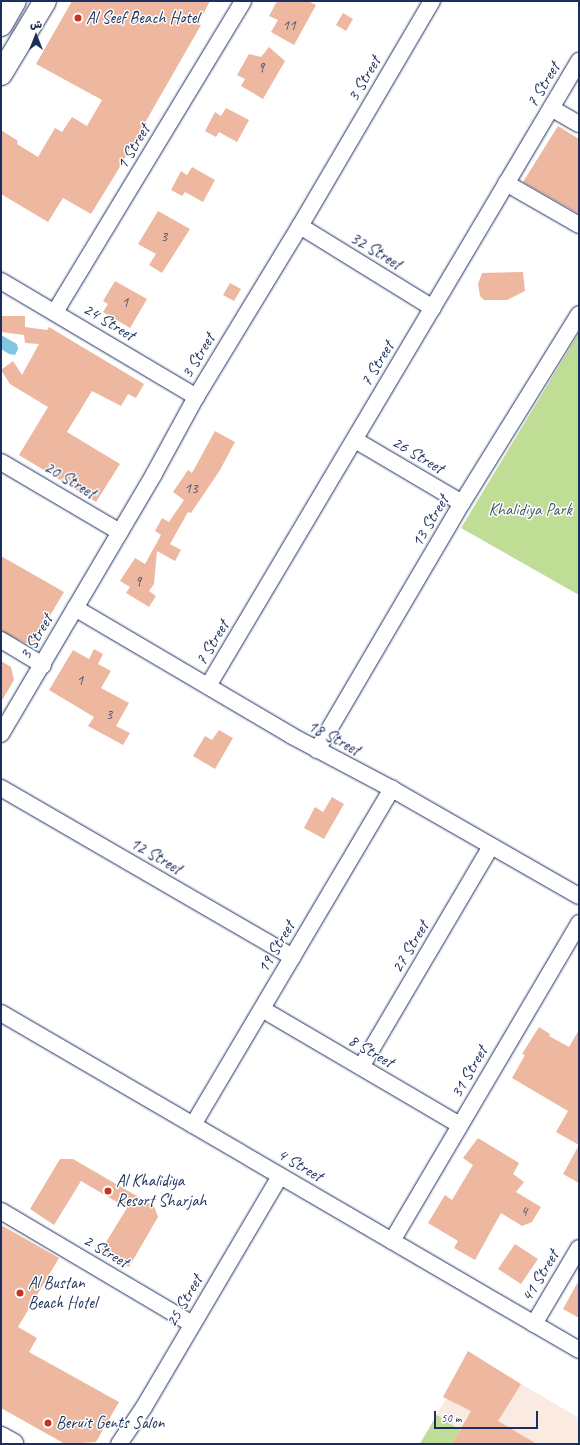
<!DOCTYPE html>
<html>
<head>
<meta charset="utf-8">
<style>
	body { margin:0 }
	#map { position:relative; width:580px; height:1445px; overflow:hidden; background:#fff; font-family:Caveat,"Playpen Sans Arabic",sans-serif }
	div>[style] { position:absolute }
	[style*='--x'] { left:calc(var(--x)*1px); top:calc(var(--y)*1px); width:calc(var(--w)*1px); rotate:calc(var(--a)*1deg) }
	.built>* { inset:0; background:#faeae2 }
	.green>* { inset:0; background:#bfdd95 }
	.water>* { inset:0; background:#82c5e3 }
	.building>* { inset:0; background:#edb89f }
	.roads { filter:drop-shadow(0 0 1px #1b2f5e) drop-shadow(0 0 1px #1b2f5e) }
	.street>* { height:16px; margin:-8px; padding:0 8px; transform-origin:8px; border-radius:8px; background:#fff }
	.secondary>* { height:22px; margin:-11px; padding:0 11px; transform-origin:11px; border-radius:11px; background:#fff }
	.primary>* { height:22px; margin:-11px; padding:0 11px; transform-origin:11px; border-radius:11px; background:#fff }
	.dots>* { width:11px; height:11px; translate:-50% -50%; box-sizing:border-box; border:2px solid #fff; border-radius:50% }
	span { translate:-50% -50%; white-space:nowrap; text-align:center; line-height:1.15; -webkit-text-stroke:3px #fff; paint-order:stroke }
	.number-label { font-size:15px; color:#50516e }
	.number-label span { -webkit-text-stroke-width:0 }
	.poi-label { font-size:17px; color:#1b2f5e }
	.left { translate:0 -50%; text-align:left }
	.street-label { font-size:17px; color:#1b2f5e }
	.park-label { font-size:17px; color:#445a6c }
	.frame { position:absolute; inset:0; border:2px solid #1b2f5e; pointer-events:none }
	.north { position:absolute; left:16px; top:16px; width:40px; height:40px; -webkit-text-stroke:3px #fff; paint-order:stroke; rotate:0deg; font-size:11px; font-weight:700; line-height:16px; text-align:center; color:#1b2f5e }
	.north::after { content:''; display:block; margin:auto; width:14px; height:18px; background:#1b2f5e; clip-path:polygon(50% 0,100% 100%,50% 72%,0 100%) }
	.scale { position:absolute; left:434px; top:1411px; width:104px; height:18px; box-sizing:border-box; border:2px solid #1b2f5e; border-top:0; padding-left:5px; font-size:12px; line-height:14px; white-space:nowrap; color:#1b2f5e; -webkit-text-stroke:3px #fff; paint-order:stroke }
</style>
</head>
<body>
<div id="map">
	<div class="built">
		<i style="clip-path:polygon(472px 1355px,579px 1418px,579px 1444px,419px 1444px)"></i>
	</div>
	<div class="green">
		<i style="clip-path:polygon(579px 333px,579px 595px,461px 528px)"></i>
		<i style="clip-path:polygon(437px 1415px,460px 1430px,452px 1444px,420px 1444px)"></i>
	</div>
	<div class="water">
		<i style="clip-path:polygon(1px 335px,17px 344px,18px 349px,15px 355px,9px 354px,1px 349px)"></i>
	</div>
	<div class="building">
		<i style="clip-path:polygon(72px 1px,210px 1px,198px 24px,201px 25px,115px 175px,91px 214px,63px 198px,48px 222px,1px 194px,1px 130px,18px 141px,17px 144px,38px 157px,55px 128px,62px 132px,72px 117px,87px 126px,102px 100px,36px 64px)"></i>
		<i style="clip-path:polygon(277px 1px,308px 1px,316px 5px,294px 45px,271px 32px,278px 20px,269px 16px)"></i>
		<i style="clip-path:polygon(343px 13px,353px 19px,346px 31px,336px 25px)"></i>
		<i style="clip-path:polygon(269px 47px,285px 61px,263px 99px,241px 86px,245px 79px,237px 75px,249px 54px,261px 57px)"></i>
		<i style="clip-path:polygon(226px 108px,249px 120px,237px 142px,219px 132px,216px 137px,205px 131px,215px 112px,221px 116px)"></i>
		<i style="clip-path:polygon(558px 126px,579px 139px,579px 214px,523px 182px)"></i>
		<i style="clip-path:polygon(192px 167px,215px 180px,203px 202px,185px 192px,182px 196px,171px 190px,181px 171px,187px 175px)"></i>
		<i style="clip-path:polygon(158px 211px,190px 229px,162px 273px,149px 265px,156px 254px,138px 244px)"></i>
		<i style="clip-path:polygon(523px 272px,525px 291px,507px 300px,484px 300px,480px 296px,478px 284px,482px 273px)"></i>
		<i style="clip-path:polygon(115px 281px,147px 299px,130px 328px,103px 312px,108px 304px,103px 301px)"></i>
		<i style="clip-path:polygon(230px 283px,241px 289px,234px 301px,223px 295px)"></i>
		<i style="clip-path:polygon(1px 316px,25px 316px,25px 327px,47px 330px,49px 327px,144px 384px,136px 398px,128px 394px,121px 406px,92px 391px,67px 432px,120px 464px,96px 502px,19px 455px,48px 407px,10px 384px,1px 370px,13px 361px,22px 375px,39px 344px,25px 343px,24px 335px,1px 332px)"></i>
		<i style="clip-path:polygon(215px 431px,235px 442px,220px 470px,191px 513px,188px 512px,170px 544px,181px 550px,175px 561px,157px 551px,154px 584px,149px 591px,156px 596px,149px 607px,126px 593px,130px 587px,120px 581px,135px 558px,145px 564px,161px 535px,155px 531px,162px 518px,169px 522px,184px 500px,173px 492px,188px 470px,192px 473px)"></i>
		<i style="clip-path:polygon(1px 556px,64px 592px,35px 641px,25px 643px,1px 631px)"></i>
		<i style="clip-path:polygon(94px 649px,103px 654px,98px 664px,111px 671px,101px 688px,129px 703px,116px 726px,130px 733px,123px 745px,88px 726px,94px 717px,49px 690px,73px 650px,89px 659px)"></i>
		<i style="clip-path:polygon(1px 661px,11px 667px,14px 680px,1px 702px)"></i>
		<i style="clip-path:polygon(219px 730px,233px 738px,215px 769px,193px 756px,205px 736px,212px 740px)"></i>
		<i style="clip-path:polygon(332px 797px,344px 804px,324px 839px,304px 828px,315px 807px,323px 812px)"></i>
		<i style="clip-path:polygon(539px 1027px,550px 1034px,549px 1036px,569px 1047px,579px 1030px,579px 1183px,563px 1174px,579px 1145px,556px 1132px,568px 1111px,512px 1078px,525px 1055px,522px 1054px)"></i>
		<i style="clip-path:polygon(478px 1138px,519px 1163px,513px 1174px,524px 1182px,516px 1192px,541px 1207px,532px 1222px,522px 1226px,501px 1213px,475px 1260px,454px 1248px,458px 1241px,428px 1223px,445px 1195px,452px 1200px,473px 1165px,463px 1158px)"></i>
		<i style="clip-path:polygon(60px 1159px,73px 1159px,154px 1206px,158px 1217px,129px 1267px,100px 1252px,127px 1208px,81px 1181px,54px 1225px,30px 1209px)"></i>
		<i style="clip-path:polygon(1px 1225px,59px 1258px,18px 1327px,37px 1338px,29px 1352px,119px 1402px,96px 1442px,65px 1444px,1px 1408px)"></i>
		<i style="clip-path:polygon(515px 1244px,538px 1259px,521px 1284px,498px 1269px)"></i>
		<i style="clip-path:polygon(579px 1280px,579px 1318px,563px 1309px)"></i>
		<i style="clip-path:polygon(468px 1351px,521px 1384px,498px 1421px,537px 1444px,452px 1444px,471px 1411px,443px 1397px)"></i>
	</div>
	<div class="roads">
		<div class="street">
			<i style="--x:551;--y:108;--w:32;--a:30"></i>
			<i style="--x:506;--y:183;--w:84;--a:29.9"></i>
			<i style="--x:300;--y:226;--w:156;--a:31.7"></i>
			<i style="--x:1;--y:281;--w:227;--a:30.7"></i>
			<i style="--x:55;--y:312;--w:363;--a:-58.8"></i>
			<i style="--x:355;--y:440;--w:124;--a:30.5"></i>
			<i style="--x:1;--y:462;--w:138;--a:30.5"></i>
			<i style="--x:75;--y:608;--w:252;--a:30.5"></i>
			<i style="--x:292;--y:736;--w:113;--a:27.9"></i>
			<i style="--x:392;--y:789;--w:215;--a:29.8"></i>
			<i style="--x:1;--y:640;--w:49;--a:30.8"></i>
			<i style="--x:208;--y:686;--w:727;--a:-59.31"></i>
			<i style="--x:1;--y:734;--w:302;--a:-59.5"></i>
			<i style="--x:154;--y:474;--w:88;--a:-61.4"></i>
			<i style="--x:196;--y:397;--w:200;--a:-58.7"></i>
			<i style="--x:300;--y:226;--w:261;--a:-59.6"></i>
			<i style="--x:317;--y:750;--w:286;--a:-59.6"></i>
			<i style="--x:462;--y:503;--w:222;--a:-58.2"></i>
			<i style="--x:1;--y:788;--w:337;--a:30.1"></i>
			<i style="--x:262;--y:1009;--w:229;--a:30.4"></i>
			<i style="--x:1;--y:1013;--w:669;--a:30.24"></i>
			<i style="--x:361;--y:1067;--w:256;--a:-59.5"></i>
			<i style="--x:193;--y:1125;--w:391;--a:-59.4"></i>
			<i style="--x:1;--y:1211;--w:222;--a:30.6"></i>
			<i style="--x:392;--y:1241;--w:369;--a:-59.5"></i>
			<i style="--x:534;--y:1324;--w:88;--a:-59.4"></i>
			<i style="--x:119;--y:1444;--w:45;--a:-56"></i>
			<i style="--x:144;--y:1407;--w:268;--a:-59.5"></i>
		</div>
		<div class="secondary">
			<i style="--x:1;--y:25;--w:28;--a:-60"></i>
			<i style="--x:1;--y:74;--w:85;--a:-58.9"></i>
		</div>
		<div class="primary">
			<i style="--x:1;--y:1438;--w:13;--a:29"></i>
		</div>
	</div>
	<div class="dots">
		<i style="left:78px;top:18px;background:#c8321e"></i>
		<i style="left:108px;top:1191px;background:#c8321e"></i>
		<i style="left:20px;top:1293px;background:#c8321e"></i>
		<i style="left:48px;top:1423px;background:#c8321e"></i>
	</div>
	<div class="number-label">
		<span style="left:289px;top:26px">11</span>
		<span style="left:261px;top:68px">9</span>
		<span style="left:164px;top:237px">3</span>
		<span style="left:125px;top:303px">1</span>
		<span style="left:191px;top:489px">13</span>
		<span style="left:138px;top:582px">9</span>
		<span style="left:80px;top:681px">1</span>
		<span style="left:109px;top:715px">3</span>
		<span style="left:524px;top:1212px">4</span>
	</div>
	<div class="poi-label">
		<span class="left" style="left:86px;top:18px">Al Seef Beach Hotel</span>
		<span class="left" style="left:116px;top:1191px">Al Khalidiya<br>Resort Sharjah</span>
		<span class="left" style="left:28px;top:1293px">Al Bustan<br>Beach Hotel</span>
		<span class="left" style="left:56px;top:1423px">Beruit Gents Salon</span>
	</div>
	<div class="street-label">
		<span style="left:364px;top:79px;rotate:-60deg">3 Street</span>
		<span style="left:543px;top:85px;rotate:-59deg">7 Street</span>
		<span style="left:133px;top:147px;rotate:-59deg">1 Street</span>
		<span style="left:376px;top:251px;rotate:31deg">32 Street</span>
		<span style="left:109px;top:322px;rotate:31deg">24 Street</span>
		<span style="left:198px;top:356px;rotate:-59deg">3 Street</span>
		<span style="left:377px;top:364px;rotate:-59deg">7 Street</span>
		<span style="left:418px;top:455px;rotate:31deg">26 Street</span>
		<span style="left:70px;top:480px;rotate:31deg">20 Street</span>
		<span style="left:430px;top:521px;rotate:-59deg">13 Street</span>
		<span style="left:36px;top:637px;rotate:-60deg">3 Street</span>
		<span style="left:212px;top:643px;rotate:-59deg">7 Street</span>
		<span style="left:334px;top:738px;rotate:28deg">18 Street</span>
		<span style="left:156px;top:856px;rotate:30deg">12 Street</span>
		<span style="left:276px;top:947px;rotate:-59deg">19 Street</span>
		<span style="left:410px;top:947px;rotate:-59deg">27 Street</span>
		<span style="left:371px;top:1051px;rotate:30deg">8 Street</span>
		<span style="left:469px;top:1072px;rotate:-60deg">31 Street</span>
		<span style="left:300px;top:1165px;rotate:30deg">4 Street</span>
		<span style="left:106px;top:1251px;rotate:30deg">2 Street</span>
		<span style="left:540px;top:1276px;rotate:-59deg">41 Street</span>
		<span style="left:184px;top:1301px;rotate:-60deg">25 Street</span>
	</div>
	<div class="park-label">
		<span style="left:530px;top:510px">Khalidiya Park</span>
	</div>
	<div class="frame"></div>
	<div class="north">ش</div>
	<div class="scale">50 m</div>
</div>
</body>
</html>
